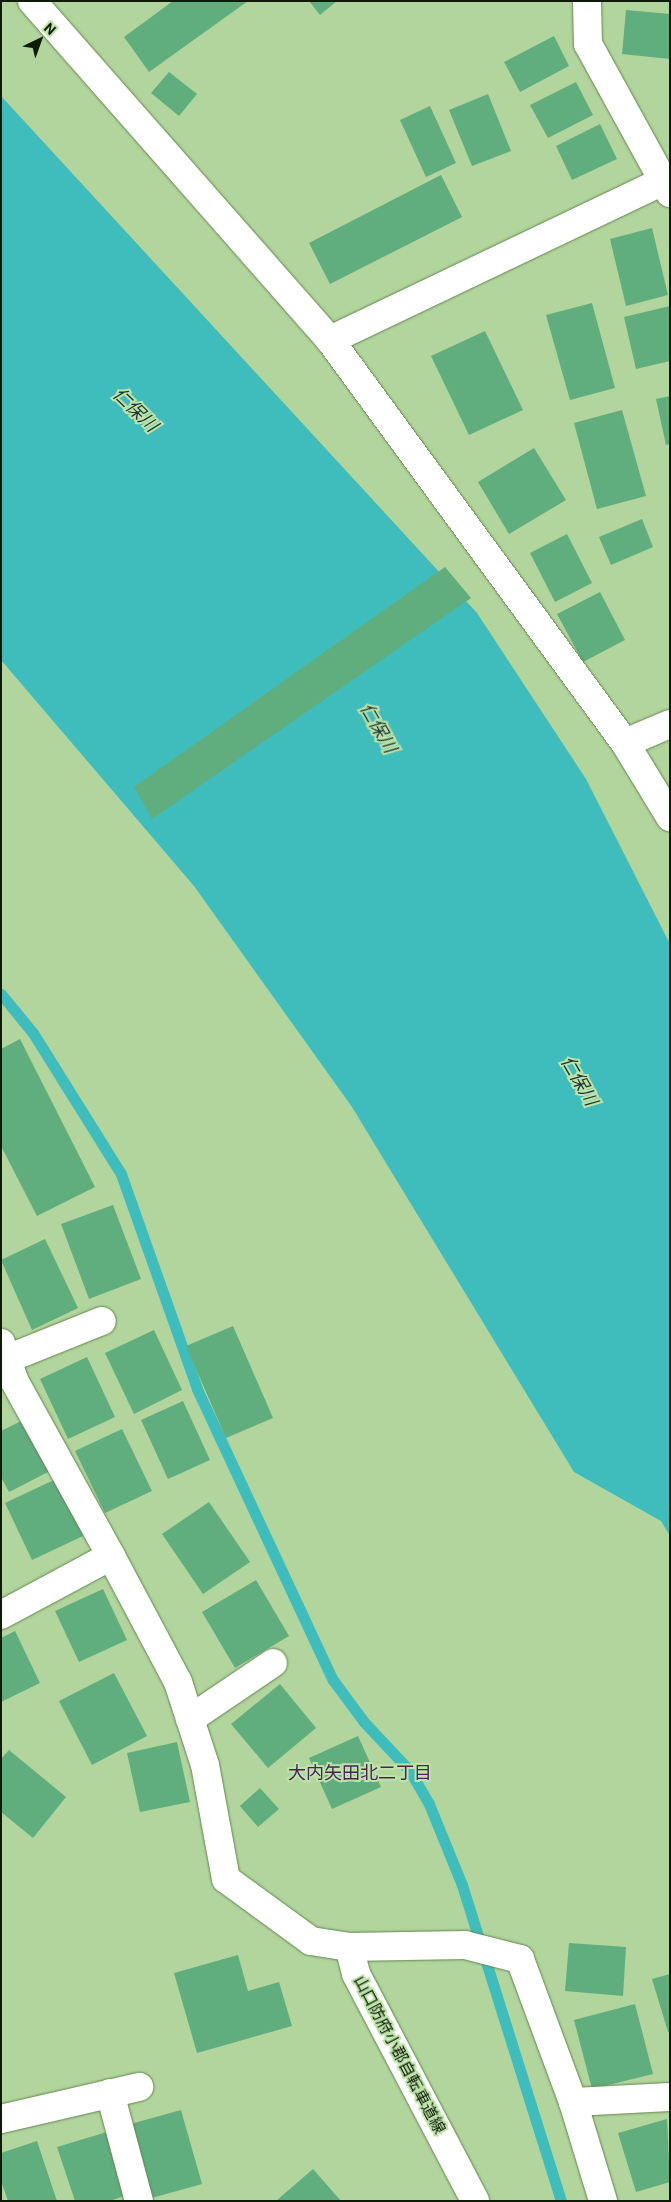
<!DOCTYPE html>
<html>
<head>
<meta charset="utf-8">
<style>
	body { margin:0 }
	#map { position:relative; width:671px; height:2202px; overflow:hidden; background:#b1d59c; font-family:Roboto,"Noto Sans JP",sans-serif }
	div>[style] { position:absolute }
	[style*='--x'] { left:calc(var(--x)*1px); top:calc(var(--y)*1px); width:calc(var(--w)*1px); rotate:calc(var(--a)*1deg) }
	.water>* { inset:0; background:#3fbdbc }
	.stream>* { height:11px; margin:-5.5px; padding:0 5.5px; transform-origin:5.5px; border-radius:5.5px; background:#3fbdbc }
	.building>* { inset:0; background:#60ae7d }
	.roads { filter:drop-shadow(0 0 1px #648650) drop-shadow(0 0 1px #648650) }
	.street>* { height:28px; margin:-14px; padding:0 14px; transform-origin:14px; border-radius:14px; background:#fff }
	.secondary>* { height:28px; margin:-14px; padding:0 14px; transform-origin:14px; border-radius:14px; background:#fff }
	span { translate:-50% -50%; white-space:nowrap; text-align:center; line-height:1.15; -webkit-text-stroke:4px #bde3a9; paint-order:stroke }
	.street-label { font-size:16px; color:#0e1b06 }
	.water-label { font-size:18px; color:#1d3333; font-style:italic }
	.neighbourhood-label { font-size:18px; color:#49235a }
	.frame { position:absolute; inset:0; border:2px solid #0e1b06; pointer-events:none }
	.north { position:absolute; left:15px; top:15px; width:50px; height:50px; -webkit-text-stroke:4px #bde3a9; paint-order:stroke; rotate:42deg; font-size:14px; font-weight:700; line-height:20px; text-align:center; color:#0e1b06 }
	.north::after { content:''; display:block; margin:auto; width:18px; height:22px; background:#0e1b06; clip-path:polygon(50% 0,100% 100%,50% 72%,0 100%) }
</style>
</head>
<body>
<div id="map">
	<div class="water">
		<i style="clip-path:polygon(1px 96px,477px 613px,586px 779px,670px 944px,670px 1536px,661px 1521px,574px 1472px,352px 1107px,194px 886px,1px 660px)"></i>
	</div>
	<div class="stream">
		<i style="--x:1;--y:994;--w:50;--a:50.6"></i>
		<i style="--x:33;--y:1033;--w:166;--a:58"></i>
		<i style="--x:121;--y:1174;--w:228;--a:70.5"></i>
		<i style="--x:197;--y:1389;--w:321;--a:65"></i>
		<i style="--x:333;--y:1680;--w:52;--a:53.6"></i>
		<i style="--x:364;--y:1722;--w:67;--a:46.8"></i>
		<i style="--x:410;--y:1771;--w:38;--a:60"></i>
		<i style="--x:429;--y:1804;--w:87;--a:67.8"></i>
		<i style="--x:462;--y:1885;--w:331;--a:72.6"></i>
	</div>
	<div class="building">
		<i style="clip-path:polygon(173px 1px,248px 1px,149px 72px,124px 37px)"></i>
		<i style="clip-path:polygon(309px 1px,337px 1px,320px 15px)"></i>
		<i style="clip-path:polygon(626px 10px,670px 14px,670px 59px,622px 54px)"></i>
		<i style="clip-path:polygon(554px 36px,569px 66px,520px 92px,504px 62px)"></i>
		<i style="clip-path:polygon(169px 72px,197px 94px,179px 116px,151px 93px)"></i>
		<i style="clip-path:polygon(576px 82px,593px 115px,548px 138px,530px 105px)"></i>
		<i style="clip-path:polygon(488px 94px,511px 151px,472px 166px,449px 110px)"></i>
		<i style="clip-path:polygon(430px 106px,456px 163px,426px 177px,400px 120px)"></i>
		<i style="clip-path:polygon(600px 124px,617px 159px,572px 180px,556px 146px)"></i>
		<i style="clip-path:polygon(441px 175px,462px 217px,330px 284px,309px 243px)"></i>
		<i style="clip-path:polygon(652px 228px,668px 295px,626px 306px,610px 239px)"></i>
		<i style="clip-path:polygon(592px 303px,615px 388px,570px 400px,546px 315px)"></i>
		<i style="clip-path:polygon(670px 306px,670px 361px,636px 369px,624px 317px)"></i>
		<i style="clip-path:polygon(485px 331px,523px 410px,469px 435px,431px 356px)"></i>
		<i style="clip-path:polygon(670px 396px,670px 444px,666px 445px,656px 399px)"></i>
		<i style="clip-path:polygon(622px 410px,646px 496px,597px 509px,574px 423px)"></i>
		<i style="clip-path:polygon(534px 448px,566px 500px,509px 534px,478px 482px)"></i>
		<i style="clip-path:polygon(642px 519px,653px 547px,611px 565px,599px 537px)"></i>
		<i style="clip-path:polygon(567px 534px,592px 583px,555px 602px,530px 553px)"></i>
		<i style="clip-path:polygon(445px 567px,471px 598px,152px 819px,134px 787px)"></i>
		<i style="clip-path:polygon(600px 592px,625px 640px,583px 662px,557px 614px)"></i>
		<i style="clip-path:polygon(20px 1039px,95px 1187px,37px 1216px,1px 1146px,1px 1049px)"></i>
		<i style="clip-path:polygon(113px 1205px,141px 1279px,89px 1299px,61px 1224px)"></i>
		<i style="clip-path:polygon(45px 1239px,78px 1308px,32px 1330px,1px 1260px)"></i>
		<i style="clip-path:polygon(233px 1326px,273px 1418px,226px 1438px,186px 1346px)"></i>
		<i style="clip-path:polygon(154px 1330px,182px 1390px,134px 1414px,105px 1353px)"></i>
		<i style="clip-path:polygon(87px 1357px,115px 1417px,68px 1439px,40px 1379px)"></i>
		<i style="clip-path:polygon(183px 1401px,210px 1460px,168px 1479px,141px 1420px)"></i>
		<i style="clip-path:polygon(25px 1419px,52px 1470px,9px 1492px,1px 1477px,1px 1431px)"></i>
		<i style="clip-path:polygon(122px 1429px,152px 1491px,105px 1513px,75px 1451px)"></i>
		<i style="clip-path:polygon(56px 1479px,83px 1536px,32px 1560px,5px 1503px)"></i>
		<i style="clip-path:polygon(209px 1502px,250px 1562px,203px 1594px,162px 1534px)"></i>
		<i style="clip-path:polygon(256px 1580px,289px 1636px,235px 1668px,202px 1612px)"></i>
		<i style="clip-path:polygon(103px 1589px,127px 1640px,79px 1662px,55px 1611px)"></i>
		<i style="clip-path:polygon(15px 1631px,40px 1683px,1px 1702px,1px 1638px)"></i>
		<i style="clip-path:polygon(114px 1673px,147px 1736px,92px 1765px,59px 1701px)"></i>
		<i style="clip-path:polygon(280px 1684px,316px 1728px,268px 1768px,231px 1724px)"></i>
		<i style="clip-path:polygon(358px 1736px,381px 1787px,332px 1809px,309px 1758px)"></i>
		<i style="clip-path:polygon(177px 1742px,190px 1802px,140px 1812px,127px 1753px)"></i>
		<i style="clip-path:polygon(9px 1750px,66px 1797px,33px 1838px,1px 1812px,1px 1759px)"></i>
		<i style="clip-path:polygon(260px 1788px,279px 1809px,258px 1827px,240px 1806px)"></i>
		<i style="clip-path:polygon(569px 1943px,626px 1947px,623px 1996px,565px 1991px)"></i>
		<i style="clip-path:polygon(238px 1955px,248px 1991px,279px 1982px,292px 2026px,197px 2053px,174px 1973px)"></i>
		<i style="clip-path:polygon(670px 1974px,670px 2031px,668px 2032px,652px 1979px)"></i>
		<i style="clip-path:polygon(635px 2004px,653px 2074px,592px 2089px,574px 2020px)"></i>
		<i style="clip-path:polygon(181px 2110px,202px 2184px,148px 2199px,127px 2125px)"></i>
		<i style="clip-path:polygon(667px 2119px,670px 2182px,636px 2192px,618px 2133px)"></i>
		<i style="clip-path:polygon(107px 2132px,127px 2195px,110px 2201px,75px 2201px,57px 2147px)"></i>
		<i style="clip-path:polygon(37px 2141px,57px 2201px,8px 2201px,1px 2181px,1px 2153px)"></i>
		<i style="clip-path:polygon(313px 2169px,341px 2201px,276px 2201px)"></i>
	</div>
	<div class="roads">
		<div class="street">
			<i style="--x:32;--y:1;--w:451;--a:48.7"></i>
			<i style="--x:330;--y:340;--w:499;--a:53.8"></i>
			<i style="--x:625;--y:743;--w:87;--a:58.7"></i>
			<i style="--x:587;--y:1;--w:43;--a:88.7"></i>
			<i style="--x:588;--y:44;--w:170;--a:61.2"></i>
			<i style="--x:330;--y:340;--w:377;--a:-25.5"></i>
			<i style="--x:625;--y:743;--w:49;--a:-22.9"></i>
			<i style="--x:1;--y:1343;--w:41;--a:70.3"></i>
			<i style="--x:15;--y:1382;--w:199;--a:61.1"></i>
			<i style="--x:7;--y:1359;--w:102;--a:-21.8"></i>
			<i style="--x:190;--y:1719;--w:100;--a:-34"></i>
			<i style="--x:349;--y:1947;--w:116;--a:-1"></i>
			<i style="--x:465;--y:1945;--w:57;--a:14.3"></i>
			<i style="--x:520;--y:1959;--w:153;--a:69.7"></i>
			<i style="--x:573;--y:2102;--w:103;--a:73.1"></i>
			<i style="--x:110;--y:2093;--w:112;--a:75"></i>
			<i style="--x:573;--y:2102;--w:97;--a:-3"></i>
			<i style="--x:1;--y:2119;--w:142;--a:-13.1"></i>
		</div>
		<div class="secondary">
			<i style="--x:1;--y:1615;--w:125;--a:-28.2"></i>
			<i style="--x:111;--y:1556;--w:143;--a:62"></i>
			<i style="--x:178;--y:1682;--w:87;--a:72"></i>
			<i style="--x:205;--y:1765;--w:116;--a:79.6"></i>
			<i style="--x:226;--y:1879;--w:105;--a:36.1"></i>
			<i style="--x:311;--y:1941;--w:38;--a:9"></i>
			<i style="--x:349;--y:1947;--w:28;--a:75"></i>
			<i style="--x:356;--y:1974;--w:256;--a:62.3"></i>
		</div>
	</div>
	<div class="street-label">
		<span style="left:399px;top:2055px;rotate:62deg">山口防府小郡自転車道線</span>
	</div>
	<div class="water-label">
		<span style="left:135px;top:410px;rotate:44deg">仁保川</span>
		<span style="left:378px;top:728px;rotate:60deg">仁保川</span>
		<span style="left:579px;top:1081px;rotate:60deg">仁保川</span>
	</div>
	<div class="neighbourhood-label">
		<span style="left:360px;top:1773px">大内矢田北二丁目</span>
	</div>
	<div class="frame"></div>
	<div class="north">N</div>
</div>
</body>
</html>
